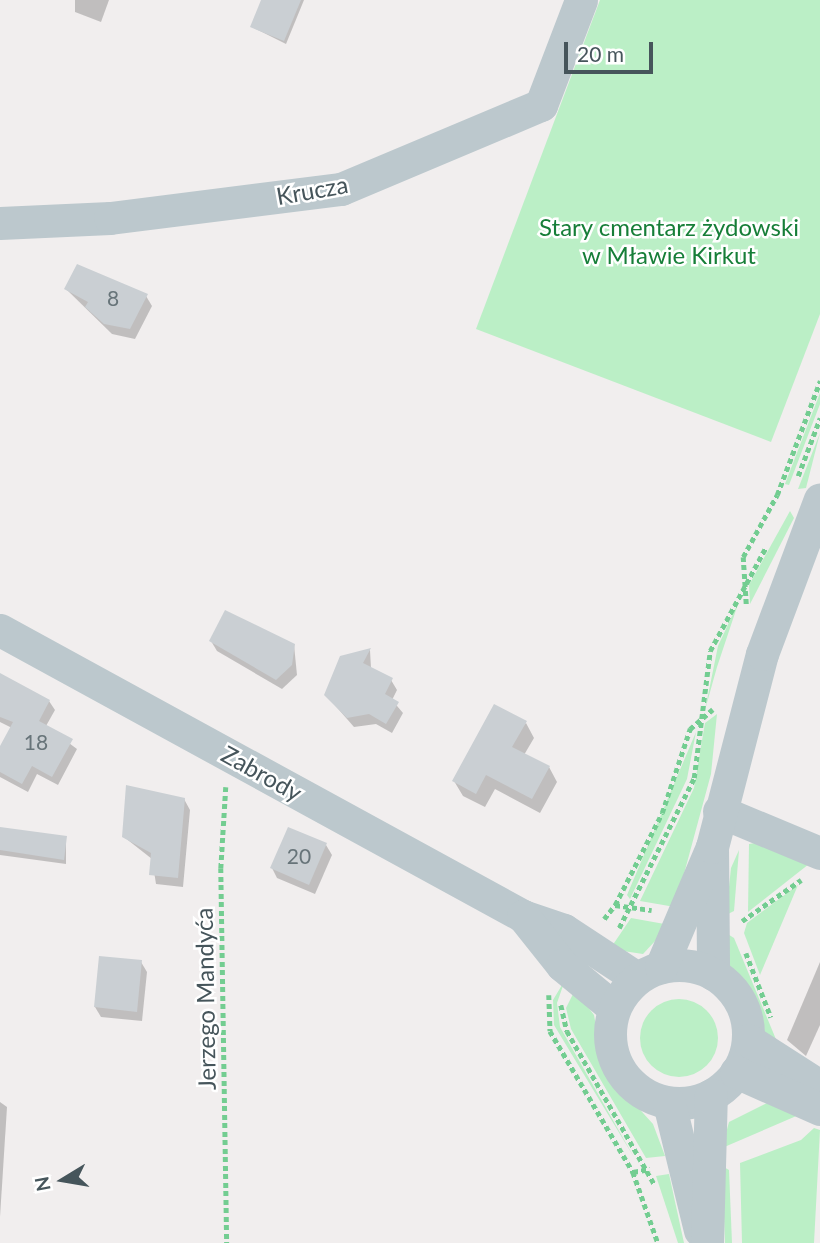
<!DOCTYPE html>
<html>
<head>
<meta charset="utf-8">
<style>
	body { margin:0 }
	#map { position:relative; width:820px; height:1243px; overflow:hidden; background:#f1eeee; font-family:Lato,sans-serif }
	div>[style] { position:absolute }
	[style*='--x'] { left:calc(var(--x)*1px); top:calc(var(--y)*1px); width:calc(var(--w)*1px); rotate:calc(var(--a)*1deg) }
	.green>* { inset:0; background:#bbefc6 }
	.round { border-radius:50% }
	.shadow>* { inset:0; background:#0003 }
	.building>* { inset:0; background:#cacfd3 }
	.path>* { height:4.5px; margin-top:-2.25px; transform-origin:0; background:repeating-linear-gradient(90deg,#73cd91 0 5px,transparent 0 8.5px) }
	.minor>* { height:33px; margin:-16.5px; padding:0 16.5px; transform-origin:16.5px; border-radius:16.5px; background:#bcc8cd }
	.minor>.ring { margin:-16.5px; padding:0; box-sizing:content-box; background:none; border:33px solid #bcc8cd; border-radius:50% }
	span { translate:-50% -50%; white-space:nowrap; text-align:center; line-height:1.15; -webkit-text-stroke:5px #fff; paint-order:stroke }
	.number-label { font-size:21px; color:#677479 }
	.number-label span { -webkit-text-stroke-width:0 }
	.street-label { font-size:24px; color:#46555b }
	.park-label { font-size:24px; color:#167e38 }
	.north { position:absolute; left:28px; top:1145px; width:70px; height:70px; -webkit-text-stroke:5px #fff; paint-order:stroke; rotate:259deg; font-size:19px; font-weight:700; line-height:28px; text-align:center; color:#46555b }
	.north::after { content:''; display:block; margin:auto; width:24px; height:32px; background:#46555b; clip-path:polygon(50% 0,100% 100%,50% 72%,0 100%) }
	.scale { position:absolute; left:564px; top:42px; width:89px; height:32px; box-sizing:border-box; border:4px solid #46555b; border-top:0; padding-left:9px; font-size:21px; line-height:24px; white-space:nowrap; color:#46555b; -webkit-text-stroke:5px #fff; paint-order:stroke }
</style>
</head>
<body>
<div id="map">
	<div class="green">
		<i style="clip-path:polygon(600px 0,820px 0,820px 314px,771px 442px,476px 329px)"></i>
		<i style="clip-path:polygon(820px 393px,820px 404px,789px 485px,785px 484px)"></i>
		<i style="clip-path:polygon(820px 433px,806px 488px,798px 489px)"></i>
		<i style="clip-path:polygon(790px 511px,794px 518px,750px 604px,749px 585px)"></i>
		<i style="clip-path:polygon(739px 601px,717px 667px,705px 710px,718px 646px)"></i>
		<i style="clip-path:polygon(717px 714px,711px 774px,675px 907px,640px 901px,694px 788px,705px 723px)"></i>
		<i style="clip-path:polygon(696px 732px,687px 779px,630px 899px,627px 895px)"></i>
		<i style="clip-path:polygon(755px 843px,809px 864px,748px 912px,749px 844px)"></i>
		<i style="clip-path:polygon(739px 850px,734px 911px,726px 915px,731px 868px)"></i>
		<i style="clip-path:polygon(798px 885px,760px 975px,744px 933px,747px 923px)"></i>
		<i style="clip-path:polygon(631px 918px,670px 925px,643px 954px,610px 949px)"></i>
		<i style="clip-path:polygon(726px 933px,734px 938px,780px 1049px,763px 1036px,730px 968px)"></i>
		<i style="clip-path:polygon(565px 980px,557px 1003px,560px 1027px,635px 1159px,554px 1025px,553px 1000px)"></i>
		<i style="clip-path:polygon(575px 990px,594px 1015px,604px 1070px,653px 1124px,665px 1156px,646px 1158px,571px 1029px,566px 1008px)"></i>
		<i class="round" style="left:640px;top:999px;width:78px;height:78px"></i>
		<i style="clip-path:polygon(767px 1103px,801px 1114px,722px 1148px,729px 1122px)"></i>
		<i style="clip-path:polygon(814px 1128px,820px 1130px,814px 1243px,742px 1243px,740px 1163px,801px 1140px)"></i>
		<i style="clip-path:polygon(722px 1166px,729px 1170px,732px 1243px,725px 1243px)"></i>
		<i style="clip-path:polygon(669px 1174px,684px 1243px,678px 1243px,656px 1176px)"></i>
	</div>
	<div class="shadow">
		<i style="clip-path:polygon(75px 0,109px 0,101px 22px,75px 12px)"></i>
		<i style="clip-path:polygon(263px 0,304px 0,286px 44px,252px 27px)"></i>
		<i style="clip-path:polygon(66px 289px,146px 296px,152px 306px,135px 339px,112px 334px)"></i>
		<i style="clip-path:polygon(211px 641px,294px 645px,297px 675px,282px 689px,217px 651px)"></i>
		<i style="clip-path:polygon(370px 650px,371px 668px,391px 680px,397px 690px,392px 700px,403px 713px,392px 733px,376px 724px,354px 727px,326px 695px,342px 658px)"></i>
		<i style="clip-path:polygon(0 693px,49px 701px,55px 710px,46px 726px,77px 749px,58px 785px,37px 774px,28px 792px,0 777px,0 755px,12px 728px,0 722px)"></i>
		<i style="clip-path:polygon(526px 723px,534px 738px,524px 755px,549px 767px,557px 782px,540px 813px,495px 789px,485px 807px,463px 796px,454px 781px)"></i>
		<i style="clip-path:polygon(184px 799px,190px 810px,183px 887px,156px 884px,152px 859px,124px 837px)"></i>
		<i style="clip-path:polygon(0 829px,66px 838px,66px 864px,0 855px)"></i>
		<i style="clip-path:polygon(326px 845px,332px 855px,315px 894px,277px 878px,272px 868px)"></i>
		<i style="clip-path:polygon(141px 962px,147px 972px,142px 1021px,101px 1017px,95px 1007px)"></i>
		<i style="clip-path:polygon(820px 962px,820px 1025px,806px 1056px,787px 1040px)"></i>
		<i style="clip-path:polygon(0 1102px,7px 1107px,0 1217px)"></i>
	</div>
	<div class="building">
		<i style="clip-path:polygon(261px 0,301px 0,284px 41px,250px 27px)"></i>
		<i style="clip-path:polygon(77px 264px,148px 294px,130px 329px,104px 324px,85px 307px,88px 302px,64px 289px)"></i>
		<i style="clip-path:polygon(225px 610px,295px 644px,292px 665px,276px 680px,209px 641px)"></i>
		<i style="clip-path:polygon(371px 648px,363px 663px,393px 678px,385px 694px,399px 702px,386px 724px,369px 714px,347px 718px,324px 695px,340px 656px)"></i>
		<i style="clip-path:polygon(0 673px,50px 700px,39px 721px,73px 739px,52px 777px,32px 766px,22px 784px,0 772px,0 746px,13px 722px,0 717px)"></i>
		<i style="clip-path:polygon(494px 704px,527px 721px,512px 747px,550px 766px,532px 799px,486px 775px,476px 794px,452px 781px)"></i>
		<i style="clip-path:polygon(126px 785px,185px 798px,178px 878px,149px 875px,151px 853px,122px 837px)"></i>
		<i style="clip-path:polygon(0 827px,67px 836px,64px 860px,0 850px)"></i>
		<i style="clip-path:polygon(288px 827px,327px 843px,309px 885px,270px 868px)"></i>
		<i style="clip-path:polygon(99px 956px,142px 960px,137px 1012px,94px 1007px)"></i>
	</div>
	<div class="path">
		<i style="--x:798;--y:476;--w:62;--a:-69.2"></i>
		<i style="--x:746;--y:604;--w:47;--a:-93.7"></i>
		<i style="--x:743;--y:557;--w:71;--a:-61.3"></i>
		<i style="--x:777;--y:495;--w:122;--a:-69.3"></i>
		<i style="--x:226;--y:787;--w:81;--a:93.5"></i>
		<i style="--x:221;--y:868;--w:375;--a:89.1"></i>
		<i style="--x:615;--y:905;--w:103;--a:-62.9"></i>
		<i style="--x:662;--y:813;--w:89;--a:-71.6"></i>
		<i style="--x:690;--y:729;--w:30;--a:-41"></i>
		<i style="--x:604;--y:919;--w:18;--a:-52"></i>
		<i style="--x:615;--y:905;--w:37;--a:8"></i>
		<i style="--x:742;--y:921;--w:72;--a:-34.8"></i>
		<i style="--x:619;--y:928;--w:168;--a:-63.4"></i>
		<i style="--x:694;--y:778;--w:128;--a:-82.8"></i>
		<i style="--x:710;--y:651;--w:118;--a:-61.7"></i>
		<i style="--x:746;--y:953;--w:69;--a:68.7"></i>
		<i style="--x:549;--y:995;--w:36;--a:88"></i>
		<i style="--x:550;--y:1031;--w:164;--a:59.5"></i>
		<i style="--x:633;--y:1172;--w:75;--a:70.6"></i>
		<i style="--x:561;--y:1005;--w:27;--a:77"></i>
		<i style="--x:567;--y:1031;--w:177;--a:60.3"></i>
		<i style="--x:633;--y:1172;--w:17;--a:-10"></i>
	</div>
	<div class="minor">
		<i style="--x:0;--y:223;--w:110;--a:-2.6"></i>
		<i style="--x:110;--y:218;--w:233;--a:-7.2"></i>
		<i style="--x:341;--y:189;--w:217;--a:-22.8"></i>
		<i style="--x:541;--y:105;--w:112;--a:-69.1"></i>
		<i style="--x:0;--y:630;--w:596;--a:28.67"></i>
		<i style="--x:523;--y:916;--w:43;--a:18.9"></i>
		<i style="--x:564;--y:930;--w:87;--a:33.3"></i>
		<i style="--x:719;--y:811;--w:109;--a:22.6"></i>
		<i style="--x:712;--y:847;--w:127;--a:89.5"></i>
		<i style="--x:523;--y:916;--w:63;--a:51.5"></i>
		<i style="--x:562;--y:965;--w:67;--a:39.6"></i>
		<i class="ring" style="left:610px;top:965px;width:105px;height:105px"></i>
		<i style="--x:661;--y:967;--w:130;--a:-67"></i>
		<i style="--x:712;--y:847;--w:199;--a:-75.5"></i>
		<i style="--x:762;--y:654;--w:165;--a:-69.5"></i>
		<i style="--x:748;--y:1040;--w:85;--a:32.6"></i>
		<i style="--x:736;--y:1072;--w:92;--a:23.8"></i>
		<i style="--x:669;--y:1103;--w:131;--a:76.3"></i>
		<i style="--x:707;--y:1243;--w:148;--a:-88.5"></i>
	</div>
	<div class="number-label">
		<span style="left:113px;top:298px">8</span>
		<span style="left:36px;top:742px">18</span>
		<span style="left:299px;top:856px">20</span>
	</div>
	<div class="street-label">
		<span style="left:312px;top:190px;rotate:-10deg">Krucza</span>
		<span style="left:262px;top:773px;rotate:29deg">Zabrody</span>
		<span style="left:205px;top:999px;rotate:-91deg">Jerzego Mandyća</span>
	</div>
	<div class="park-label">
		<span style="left:669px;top:241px">Stary cmentarz żydowski<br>w Mławie Kirkut</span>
	</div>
	<div class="north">N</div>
	<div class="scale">20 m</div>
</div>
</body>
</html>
